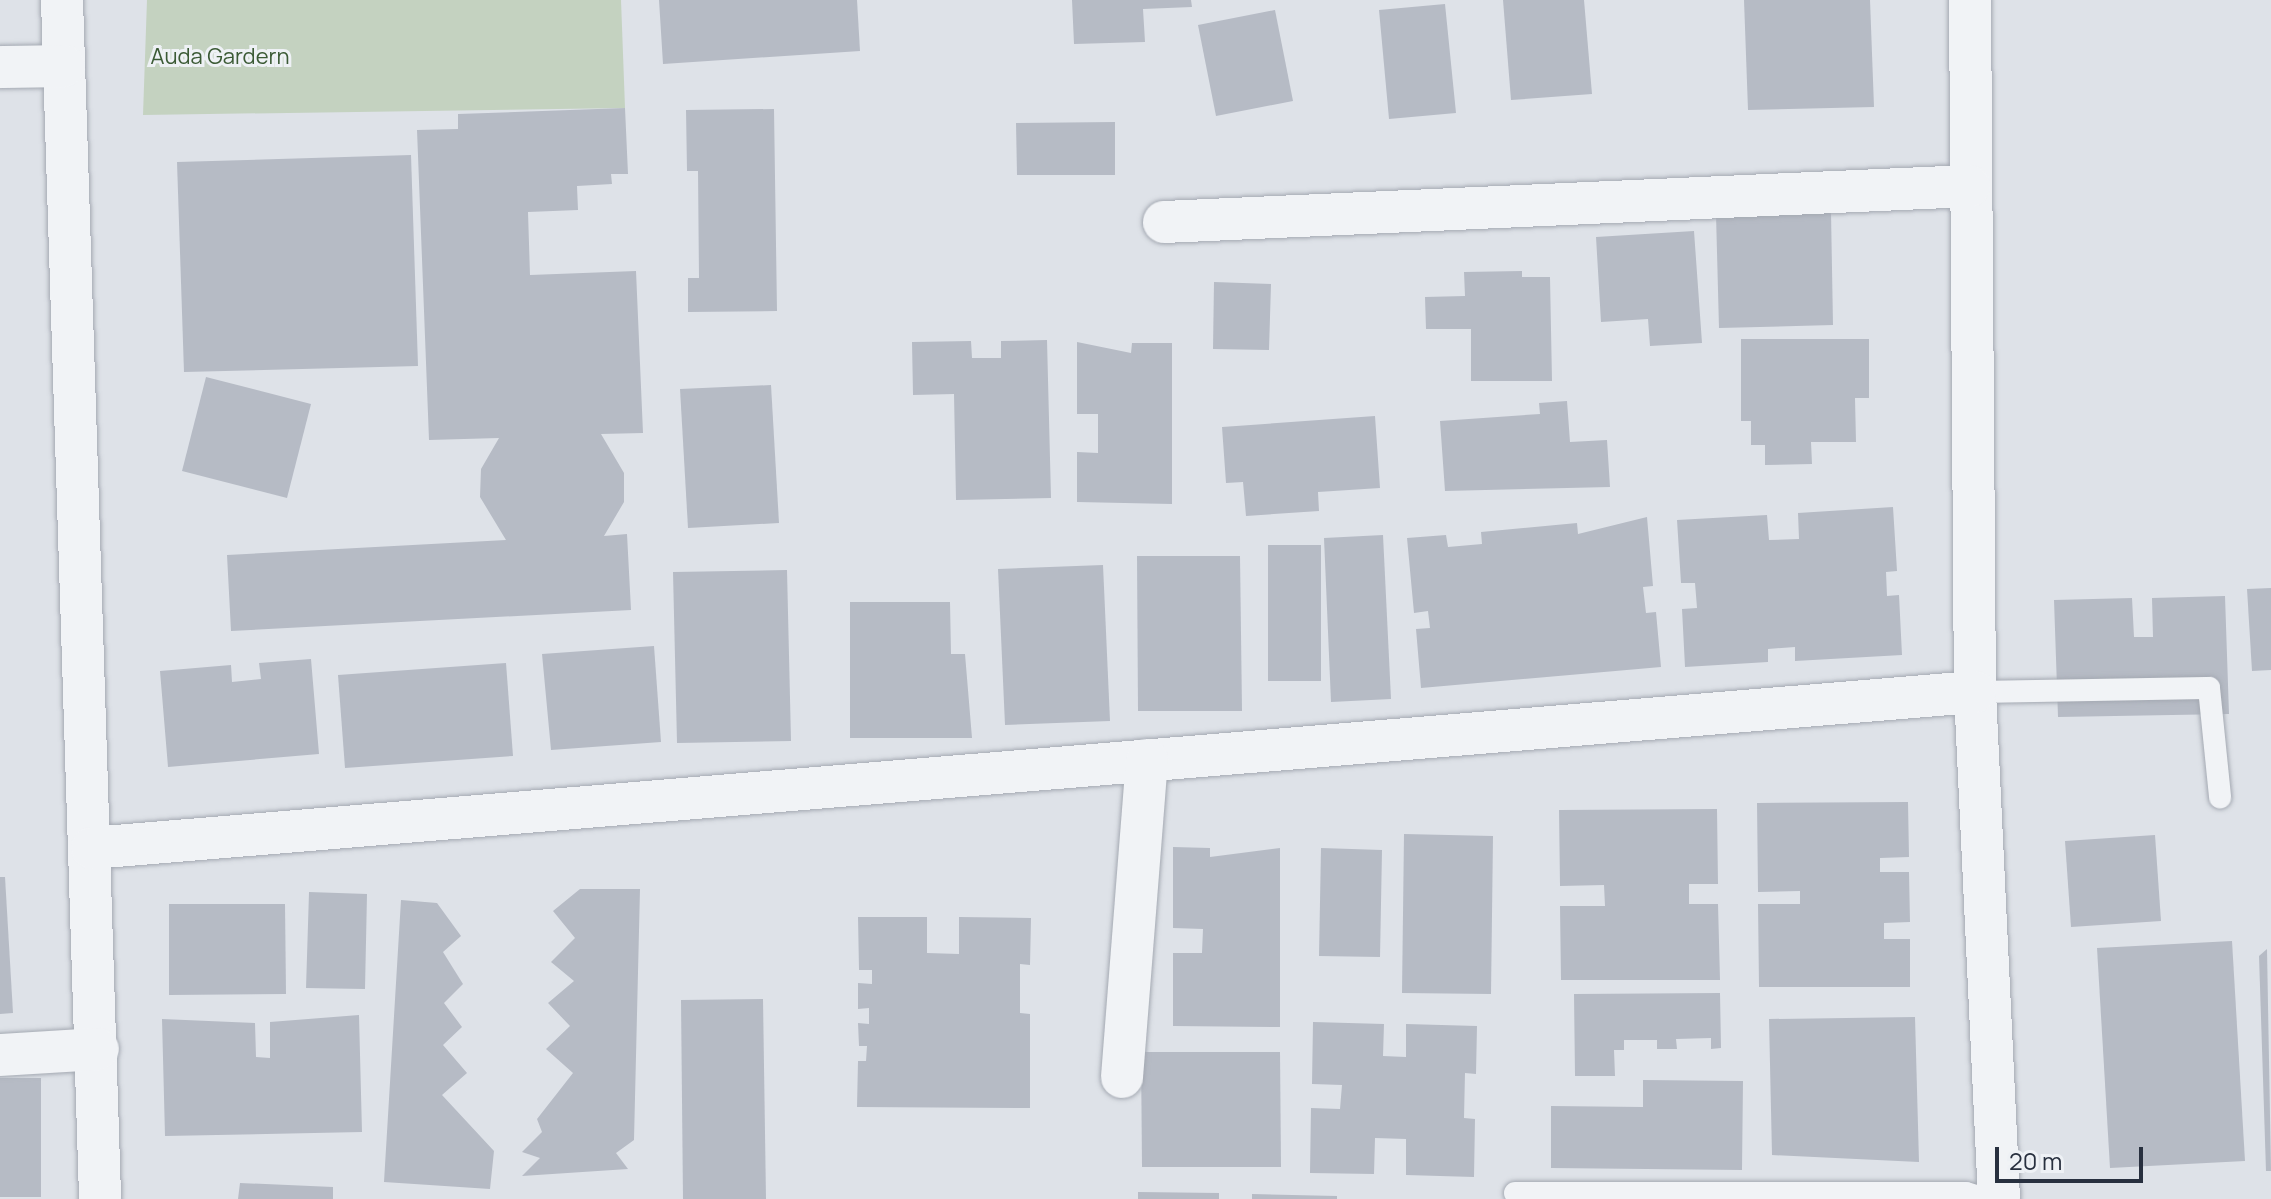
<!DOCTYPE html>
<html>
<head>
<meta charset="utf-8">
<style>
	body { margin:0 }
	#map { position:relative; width:2271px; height:1199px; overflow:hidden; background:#dee2e8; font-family:Manrope,sans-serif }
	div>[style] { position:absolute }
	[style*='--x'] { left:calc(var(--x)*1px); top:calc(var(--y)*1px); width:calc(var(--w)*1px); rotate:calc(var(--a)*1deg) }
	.green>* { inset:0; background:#c4d2c0 }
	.building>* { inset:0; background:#b6bbc5 }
	.roads { filter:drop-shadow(0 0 2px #a4a9b2) drop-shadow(0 0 2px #a4a9b2) }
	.lane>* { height:22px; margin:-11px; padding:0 11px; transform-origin:11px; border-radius:11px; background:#f1f3f6 }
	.street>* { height:42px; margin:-21px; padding:0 21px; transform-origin:21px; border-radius:21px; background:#f1f3f6 }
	span { translate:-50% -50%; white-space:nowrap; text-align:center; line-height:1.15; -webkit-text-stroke:6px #eef1f5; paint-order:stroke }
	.park-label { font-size:22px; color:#3b5a35 }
	.scale { position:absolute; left:1995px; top:1147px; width:148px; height:36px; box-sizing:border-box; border:4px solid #28303f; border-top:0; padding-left:10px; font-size:24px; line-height:28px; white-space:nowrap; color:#28303f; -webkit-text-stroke:6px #eef1f5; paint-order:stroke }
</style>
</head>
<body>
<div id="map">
	<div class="green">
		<i style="clip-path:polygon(147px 0,621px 0,625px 108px,143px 115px)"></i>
	</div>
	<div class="building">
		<i style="clip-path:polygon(659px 0,857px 0,860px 51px,663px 64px)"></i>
		<i style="clip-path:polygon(1072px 0,1191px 0,1192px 7px,1143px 9px,1145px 42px,1074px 44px)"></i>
		<i style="clip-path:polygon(1503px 0,1584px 0,1592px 94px,1511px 100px)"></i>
		<i style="clip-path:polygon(1744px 0,1870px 0,1874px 107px,1748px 110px)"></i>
		<i style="clip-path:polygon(1445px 4px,1456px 113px,1389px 119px,1379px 10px)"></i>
		<i style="clip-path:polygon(1275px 10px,1293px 101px,1216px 116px,1198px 25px)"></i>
		<i style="clip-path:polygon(625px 108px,628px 174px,611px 174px,612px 184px,577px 186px,578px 210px,528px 212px,530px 275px,636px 271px,643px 433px,601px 434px,624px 473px,624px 502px,604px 536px,627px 534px,631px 610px,231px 631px,227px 555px,506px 540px,480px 497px,481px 469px,499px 438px,429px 440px,417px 130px,458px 129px,458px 114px)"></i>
		<i style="clip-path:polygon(774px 109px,777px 311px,688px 312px,688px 278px,699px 278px,698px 171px,687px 171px,686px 110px)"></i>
		<i style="clip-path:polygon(1115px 122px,1115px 175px,1017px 175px,1016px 123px)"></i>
		<i style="clip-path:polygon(411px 155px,418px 366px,184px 372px,177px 162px)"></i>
		<i style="clip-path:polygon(1831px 212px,1833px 325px,1719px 328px,1716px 214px)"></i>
		<i style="clip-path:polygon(1694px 231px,1702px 343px,1650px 346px,1648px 319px,1601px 322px,1596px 237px)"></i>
		<i style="clip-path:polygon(1522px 271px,1522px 277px,1550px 277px,1552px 381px,1471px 381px,1471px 329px,1426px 329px,1425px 297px,1465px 296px,1464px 272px)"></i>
		<i style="clip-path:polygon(1214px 282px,1271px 284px,1269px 350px,1213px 349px)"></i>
		<i style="clip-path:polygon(1741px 339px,1869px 339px,1869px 398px,1855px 398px,1856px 442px,1811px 442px,1812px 464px,1765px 465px,1765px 445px,1751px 445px,1751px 421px,1741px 421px)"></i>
		<i style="clip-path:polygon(1047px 340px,1051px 498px,956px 500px,954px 394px,913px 395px,912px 342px,971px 341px,972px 358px,1001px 358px,1001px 341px)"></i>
		<i style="clip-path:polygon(1077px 342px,1131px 353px,1132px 343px,1172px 343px,1172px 504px,1077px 502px,1077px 452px,1098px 453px,1098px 414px,1077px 414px)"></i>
		<i style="clip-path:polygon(206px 377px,311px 404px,287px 498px,182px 471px)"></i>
		<i style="clip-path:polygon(771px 385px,779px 523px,688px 528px,680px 389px)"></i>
		<i style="clip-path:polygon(1567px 401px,1570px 442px,1607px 440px,1610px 487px,1445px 491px,1440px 421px,1540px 414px,1539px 403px)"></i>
		<i style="clip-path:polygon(1375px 416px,1380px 488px,1318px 492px,1319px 511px,1246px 516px,1243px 482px,1226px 483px,1222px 427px)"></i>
		<i style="clip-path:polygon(1893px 507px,1897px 571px,1886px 572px,1887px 596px,1899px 595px,1902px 655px,1795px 661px,1795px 647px,1768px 649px,1768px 662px,1685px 667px,1682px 609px,1697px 608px,1695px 583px,1681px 583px,1677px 520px,1767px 515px,1769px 540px,1799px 539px,1798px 513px)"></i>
		<i style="clip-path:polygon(1647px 517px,1653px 586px,1643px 587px,1646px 613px,1656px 612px,1661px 667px,1421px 688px,1416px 629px,1430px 628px,1428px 611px,1414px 613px,1407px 538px,1446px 535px,1448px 547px,1482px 544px,1481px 532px,1577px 523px,1578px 534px)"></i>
		<i style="clip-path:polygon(1383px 535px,1391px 699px,1331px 702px,1324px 538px)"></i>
		<i style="clip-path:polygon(1268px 545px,1321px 545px,1321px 681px,1268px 681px)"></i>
		<i style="clip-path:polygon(1137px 556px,1240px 556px,1242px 711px,1138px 711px)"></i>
		<i style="clip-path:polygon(1103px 565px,1110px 721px,1005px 725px,998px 569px)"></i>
		<i style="clip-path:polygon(787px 570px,791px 741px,677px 743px,673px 572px)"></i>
		<i style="clip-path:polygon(2271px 588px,2271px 670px,2252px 671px,2247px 589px)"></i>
		<i style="clip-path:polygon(2225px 596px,2229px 714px,2058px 717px,2054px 600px,2132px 598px,2134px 637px,2153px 637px,2152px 598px)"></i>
		<i style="clip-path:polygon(850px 602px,950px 602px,951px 654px,965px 654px,972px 738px,850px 738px)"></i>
		<i style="clip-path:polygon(654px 646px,661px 742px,551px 750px,542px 654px)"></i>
		<i style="clip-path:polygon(311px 659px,319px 754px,168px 767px,160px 671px,231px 665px,232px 682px,261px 679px,259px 663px)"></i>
		<i style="clip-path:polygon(506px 663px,513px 756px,345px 768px,338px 675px)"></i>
		<i style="clip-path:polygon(1908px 802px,1909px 857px,1880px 858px,1880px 872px,1909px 872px,1910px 922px,1884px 923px,1884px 939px,1910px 939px,1910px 987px,1759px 987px,1758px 904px,1800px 904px,1800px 891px,1758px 892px,1757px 803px)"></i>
		<i style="clip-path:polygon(1717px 809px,1718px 884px,1689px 884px,1689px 904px,1718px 904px,1720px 980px,1561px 980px,1560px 906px,1605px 906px,1604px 885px,1560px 886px,1559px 810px)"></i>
		<i style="clip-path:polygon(1404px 834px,1493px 836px,1491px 994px,1402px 993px)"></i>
		<i style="clip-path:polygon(2155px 835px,2161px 921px,2071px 927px,2065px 841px)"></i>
		<i style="clip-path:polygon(1173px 847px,1210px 848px,1210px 857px,1280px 848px,1280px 1027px,1173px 1026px,1173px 953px,1202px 953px,1203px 929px,1173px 928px)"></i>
		<i style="clip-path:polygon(1321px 848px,1382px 850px,1380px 957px,1319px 956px)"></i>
		<i style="clip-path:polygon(0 877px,5px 877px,13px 1013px,0 1014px)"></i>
		<i style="clip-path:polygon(580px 889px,640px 889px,634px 1140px,616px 1153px,628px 1169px,522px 1176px,540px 1158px,522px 1152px,542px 1132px,537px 1119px,573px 1073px,546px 1049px,570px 1026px,548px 1003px,574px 981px,551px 962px,575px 938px,553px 911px)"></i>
		<i style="clip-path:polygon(309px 892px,367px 894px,365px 989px,306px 988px)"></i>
		<i style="clip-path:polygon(401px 900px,437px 903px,461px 936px,443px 952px,463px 984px,444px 1003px,462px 1027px,443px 1045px,467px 1073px,442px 1095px,494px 1151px,490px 1189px,384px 1182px)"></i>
		<i style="clip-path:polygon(169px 904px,285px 904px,286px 994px,169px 995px)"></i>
		<i style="clip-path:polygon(858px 917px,927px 917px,927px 953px,959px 954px,959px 917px,1031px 918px,1030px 965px,1020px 964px,1020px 1013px,1030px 1014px,1030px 1108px,857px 1107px,858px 1061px,866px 1061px,867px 1046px,859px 1046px,858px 1023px,869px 1024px,869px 1008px,858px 1009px,858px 983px,872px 984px,872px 970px,859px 970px)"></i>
		<i style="clip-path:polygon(2232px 941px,2245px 1161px,2110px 1168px,2097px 948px)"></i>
		<i style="clip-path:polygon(2267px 949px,2271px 1171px,2266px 1171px,2259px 956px)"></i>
		<i style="clip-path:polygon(1720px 993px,1721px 1048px,1711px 1049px,1711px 1038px,1676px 1039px,1677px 1049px,1657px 1049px,1657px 1040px,1624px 1040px,1624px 1050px,1614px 1050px,1615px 1076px,1575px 1076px,1574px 994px)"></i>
		<i style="clip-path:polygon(763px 999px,766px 1199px,683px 1199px,681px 1000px)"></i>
		<i style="clip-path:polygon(359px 1015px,362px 1132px,165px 1136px,162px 1019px,255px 1023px,256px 1057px,270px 1058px,270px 1022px)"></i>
		<i style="clip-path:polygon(1915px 1017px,1919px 1162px,1772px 1155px,1769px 1019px)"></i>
		<i style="clip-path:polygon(1313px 1022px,1384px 1024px,1383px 1056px,1406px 1057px,1406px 1024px,1477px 1026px,1476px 1074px,1465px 1073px,1464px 1118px,1475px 1119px,1474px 1177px,1406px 1175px,1406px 1139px,1375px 1138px,1374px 1174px,1310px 1173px,1311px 1108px,1340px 1109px,1342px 1085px,1312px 1084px)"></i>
		<i style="clip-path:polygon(1141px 1052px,1280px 1052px,1281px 1167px,1142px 1167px)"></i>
		<i style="clip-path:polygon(0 1078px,41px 1078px,41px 1197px,0 1197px)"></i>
		<i style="clip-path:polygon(1643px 1080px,1743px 1081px,1742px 1170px,1551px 1168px,1551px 1106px,1643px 1107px)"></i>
		<i style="clip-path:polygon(240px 1183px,333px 1187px,333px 1199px,238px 1199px)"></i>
		<i style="clip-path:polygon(1138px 1192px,1219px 1193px,1219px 1199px,1138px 1199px)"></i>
		<i style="clip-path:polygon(1252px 1194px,1337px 1196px,1337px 1199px,1252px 1199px)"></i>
	</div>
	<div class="roads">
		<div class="lane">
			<i style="--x:1975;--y:692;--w:234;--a:-1"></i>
			<i style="--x:2209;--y:688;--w:110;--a:84.2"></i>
			<i style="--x:1515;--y:1193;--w:451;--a:0"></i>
			<i style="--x:1966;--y:1193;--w:21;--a:17"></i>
		</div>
		<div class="street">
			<i style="--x:62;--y:0;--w:1200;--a:88.18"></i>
			<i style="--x:1970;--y:0;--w:692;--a:89.59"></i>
			<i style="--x:1975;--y:692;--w:508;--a:87.29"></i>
			<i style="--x:0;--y:67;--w:64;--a:-0.9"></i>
			<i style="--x:1164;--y:222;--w:806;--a:-2.56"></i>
			<i style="--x:92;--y:848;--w:1889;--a:-4.74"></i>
			<i style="--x:0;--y:1055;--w:98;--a:-3.5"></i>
			<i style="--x:1122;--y:1077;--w:318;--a:-85.5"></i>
		</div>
	</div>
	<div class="park-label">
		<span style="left:220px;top:57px">Auda Gardern</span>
	</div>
	<div class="scale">20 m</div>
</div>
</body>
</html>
